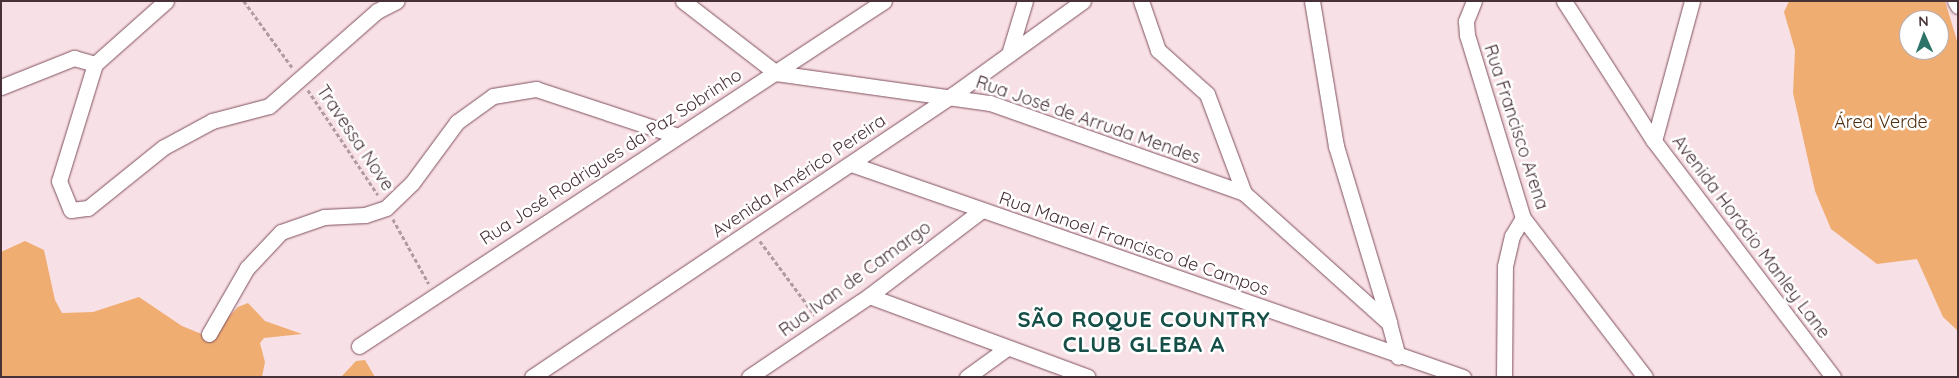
<!DOCTYPE html>
<html>
<head>
<meta charset="utf-8">
<style>
	body { margin:0 }
	#map { position:relative; width:1959px; height:378px; overflow:hidden; background:#f8e1e6; font-family:Quicksand,sans-serif }
	div>[style] { position:absolute }
	[style*='--x'] { left:calc(var(--x)*1px); top:calc(var(--y)*1px); width:calc(var(--w)*1px); rotate:calc(var(--a)*1deg) }
	.green>* { inset:0; background:#f0ad72 }
	.path>* { height:2.5px; margin-top:-1.25px; transform-origin:0; background:repeating-linear-gradient(90deg,#b29ba0 0 4px,transparent 0 6.5px) }
	.roads { filter:drop-shadow(0 0 1px #80505e) drop-shadow(0 0 1px #80505e) }
	.street>* { height:15px; margin:-7.5px; padding:0 7.5px; transform-origin:7.5px; border-radius:7.5px; background:#fff }
	span { translate:-50% -50%; white-space:nowrap; text-align:center; line-height:1.15; -webkit-text-stroke:5px #fff; paint-order:stroke }
	.street-label { font-size:18px; color:#483137 }
	.park-label { font-size:18px; color:#4e2f10 }
	.district-label { font-size:22px; color:#164f47; font-weight:700; letter-spacing:1px }
	.frame { position:absolute; inset:0; border:2px solid #483137; pointer-events:none }
	.north { position:absolute; left:1899px; top:10px; width:50px; height:50px; box-sizing:border-box; background:#fff; border:1px solid #b6adaf; border-radius:50%; rotate:358deg; font-size:14px; font-weight:700; line-height:20px; text-align:center; color:#483137 }
	.north::after { content:''; display:block; margin:auto; width:18px; height:22px; background:#2d7368; clip-path:polygon(50% 0,100% 100%,50% 72%,0 100%) }
</style>
</head>
<body>
<div id="map">
	<div class="green">
		<i style="clip-path:polygon(evenodd,1789px 1px,1945px 1px,1958px 44px,1958px 331px,1943px 317px,1917px 259px,1877px 264px,1831px 229px,1815px 191px,1793px 93px,1795px 50px,1784px 12px,1789px 1px,1909px 20px,1939px 20px,1939px 50px,1909px 50px,1909px 20px)"></i>
		<i style="clip-path:polygon(25px 241px,44px 250px,55px 300px,62px 313px,93px 312px,139px 297px,182px 326px,209px 337px,238px 307px,248px 303px,265px 321px,302px 334px,264px 338px,260px 343px,265px 362px,262px 377px,1px 377px,1px 252px)"></i>
		<i style="clip-path:polygon(365px 360px,375px 377px,341px 377px,356px 361px)"></i>
	</div>
	<div class="path">
		<i style="--x:244;--y:1;--w:82;--a:54"></i>
		<i style="--x:308;--y:90;--w:126;--a:56.3"></i>
		<i style="--x:393;--y:219;--w:74;--a:61"></i>
		<i style="--x:760;--y:241;--w:92;--a:53.4"></i>
	</div>
	<div class="roads">
		<div class="street">
			<i style="--x:166;--y:1;--w:95;--a:138.4"></i>
			<i style="--x:95;--y:64;--w:122;--a:107.1"></i>
			<i style="--x:59;--y:181;--w:31;--a:68"></i>
			<i style="--x:71;--y:210;--w:17;--a:-7"></i>
			<i style="--x:88;--y:208;--w:97;--a:-38.8"></i>
			<i style="--x:164;--y:147;--w:55;--a:-28.4"></i>
			<i style="--x:212;--y:121;--w:59;--a:-14.7"></i>
			<i style="--x:269;--y:106;--w:144;--a:-41.3"></i>
			<i style="--x:377;--y:11;--w:22;--a:-27"></i>
			<i style="--x:683;--y:1;--w:118;--a:37.7"></i>
			<i style="--x:776;--y:73;--w:216;--a:8"></i>
			<i style="--x:990;--y:103;--w:269;--a:19.5"></i>
			<i style="--x:1244;--y:193;--w:195;--a:41.9"></i>
			<i style="--x:1389;--y:323;--w:35;--a:75"></i>
			<i style="--x:1141;--y:1;--w:52;--a:70.9"></i>
			<i style="--x:1158;--y:50;--w:66;--a:41.9"></i>
			<i style="--x:1207;--y:94;--w:106;--a:69.5"></i>
			<i style="--x:1312;--y:1;--w:147;--a:80.6"></i>
			<i style="--x:1336;--y:146;--w:184;--a:73.2"></i>
			<i style="--x:1474;--y:1;--w:22;--a:112"></i>
			<i style="--x:1466;--y:21;--w:14;--a:86"></i>
			<i style="--x:1467;--y:35;--w:191;--a:73"></i>
			<i style="--x:1523;--y:218;--w:200;--a:52.5"></i>
			<i style="--x:1564;--y:1;--w:166;--a:57.3"></i>
			<i style="--x:1692;--y:1;--w:145;--a:105.2"></i>
			<i style="--x:1654;--y:141;--w:296;--a:52.8"></i>
			<i style="--x:1955;--y:1;--w:6;--a:59"></i>
			<i style="--x:1009;--y:54;--w:55;--a:-73.2"></i>
			<i style="--x:1;--y:87;--w:79;--a:-21.7"></i>
			<i style="--x:74;--y:58;--w:22;--a:16"></i>
			<i style="--x:851;--y:164;--w:648;--a:19.19"></i>
			<i style="--x:869;--y:296;--w:233;--a:20.3"></i>
			<i style="--x:209;--y:334;--w:76;--a:-60.1"></i>
			<i style="--x:247;--y:268;--w:50;--a:-46.6"></i>
			<i style="--x:281;--y:232;--w:46;--a:-19.2"></i>
			<i style="--x:324;--y:217;--w:41;--a:-2.8"></i>
			<i style="--x:365;--y:215;--w:22;--a:-18"></i>
			<i style="--x:386;--y:208;--w:36;--a:-44"></i>
			<i style="--x:412;--y:183;--w:76;--a:-53.6"></i>
			<i style="--x:457;--y:122;--w:44;--a:-35.8"></i>
			<i style="--x:493;--y:96;--w:44;--a:-9.2"></i>
			<i style="--x:536;--y:89;--w:146;--a:18.3"></i>
			<i style="--x:359;--y:346;--w:628;--a:-33.31"></i>
			<i style="--x:532;--y:377;--w:508;--a:-33.85"></i>
			<i style="--x:954;--y:94;--w:159;--a:-35.8"></i>
			<i style="--x:749;--y:377;--w:145;--a:-34"></i>
			<i style="--x:869;--y:296;--w:142;--a:-37.3"></i>
			<i style="--x:967;--y:377;--w:49;--a:-35.9"></i>
			<i style="--x:1504;--y:377;--w:111;--a:-89.5"></i>
			<i style="--x:1505;--y:266;--w:31;--a:-77"></i>
			<i style="--x:1512;--y:236;--w:21;--a:-59"></i>
		</div>
	</div>
	<div class="street-label">
		<span style="left:1088px;top:120px;rotate:19deg">Rua José de Arruda Mendes</span>
		<span style="left:1516px;top:127px;rotate:72deg">Rua Francisco Arena</span>
		<span style="left:355px;top:138px;rotate:56deg">Travessa Nove</span>
		<span style="left:611px;top:157px;rotate:-33deg">Rua José Rodrigues da Paz Sobrinho</span>
		<span style="left:799px;top:176px;rotate:-34deg">Avenida Américo Pereira</span>
		<span style="left:1751px;top:237px;rotate:53deg">Avenida Horácio Manley Lane</span>
		<span style="left:1134px;top:244px;rotate:19deg">Rua Manoel Francisco de Campos</span>
		<span style="left:855px;top:279px;rotate:-36deg">Rua Ivan de Camargo</span>
	</div>
	<div class="park-label">
		<span style="left:1881px;top:122px">Área Verde</span>
	</div>
	<div class="district-label">
		<span style="left:1144px;top:332px">SÃO ROQUE COUNTRY<br>CLUB GLEBA A</span>
	</div>
	<div class="frame"></div>
	<div class="north">N</div>
</div>
</body>
</html>
